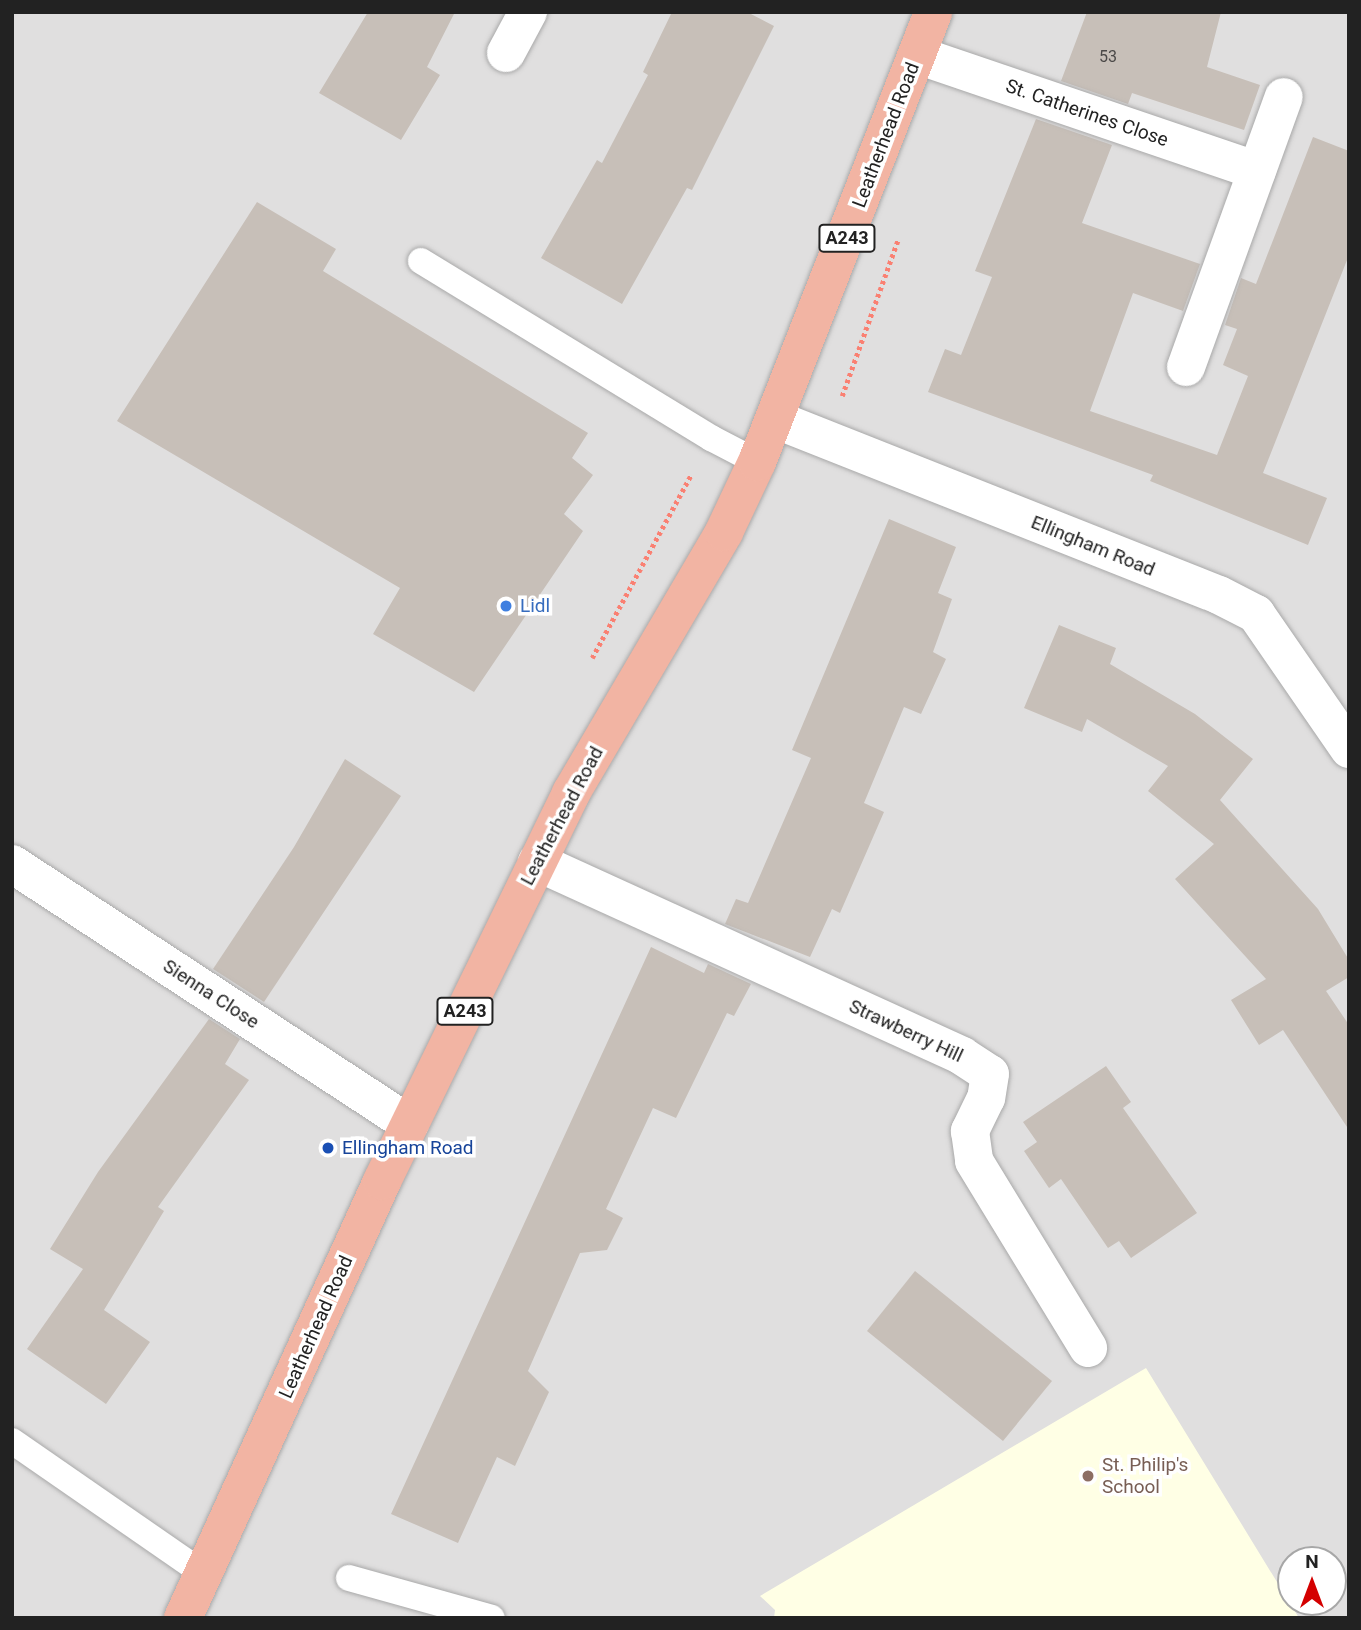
<!DOCTYPE html>
<html>
<head>
<meta charset="utf-8">
<style>
	body { margin:0 }
	#map { position:relative; width:1361px; height:1630px; overflow:hidden; background:#f2efe9; font-family:Roboto,sans-serif }
	div>[style] { position:absolute }
	[style*='--x'] { left:calc(var(--x)*1px); top:calc(var(--y)*1px); width:calc(var(--w)*1px); rotate:calc(var(--a)*1deg) }
	.residential>* { inset:0; background:#e0dfdf }
	.education>* { inset:0; background:#ffffe5 }
	.building>* { inset:0; background:#c7bfb8 }
	.path>* { height:4.5px; margin-top:-2.25px; transform-origin:0; background:repeating-linear-gradient(90deg,#fa8072 0 3.5px,transparent 0 7px) }
	.roads { filter:drop-shadow(0 0 2px #a9a9a9) drop-shadow(0 0 2px #a9a9a9) }
	.service>* { height:26px; margin:-13px; padding:0 13px; transform-origin:13px; border-radius:13px; background:#fff }
	.minor>* { height:38px; margin:-19px; padding:0 19px; transform-origin:19px; border-radius:19px; background:#fff }
	.trunk>* { height:38px; margin:-19px; padding:0 19px; transform-origin:19px; border-radius:19px; background:#f2b4a3 }
	.dots>* { width:19px; height:19px; translate:-50% -50%; box-sizing:border-box; border:4px solid #fff; border-radius:50% }
	span { translate:-50% -50%; white-space:nowrap; text-align:center; line-height:1.15; -webkit-text-stroke:7px #fff; paint-order:stroke }
	.number-label { font-size:16px; color:#4b4948 }
	.number-label span { -webkit-text-stroke-width:0 }
	.shield-label span { padding:2px 5px; background:#fff; border:2px solid; border-radius:5px; -webkit-text-stroke-width:0 }
	.shield-label { font-size:18px; color:#222; font-weight:700 }
	.street-label { font-size:19px; color:#222 }
	.shop-label { font-size:19px; color:#366cbe }
	.left { translate:0 -50%; text-align:left }
	.transit-label { font-size:19px; color:#164399 }
	.education-label { font-size:19px; color:#785e54 }
	.frame { position:absolute; inset:0; border:14px solid #222; pointer-events:none }
	.north { position:absolute; left:1277px; top:1546px; width:70px; height:70px; box-sizing:border-box; background:#fff; border:2px solid #a7a7a7; border-radius:50%; rotate:0deg; font-size:19px; font-weight:700; line-height:28px; text-align:center; color:#222 }
	.north::after { content:''; display:block; margin:auto; width:24px; height:32px; background:#d40000; clip-path:polygon(50% 0,100% 100%,50% 72%,0 100%) }
</style>
</head>
<body>
<div id="map">
	<div class="residential">
		<i style="clip-path:polygon(evenodd,12px 12px,1349px 12px,1349px 1618px,12px 1618px,12px 12px,1291px 1560px,1333px 1560px,1333px 1602px,1291px 1602px,1291px 1560px)"></i>
	</div>
	<div class="education">
		<i style="clip-path:polygon(1146px 1368px,1299px 1618px,774px 1618px,775px 1610px,760px 1596px)"></i>
	</div>
	<div class="building">
		<i style="clip-path:polygon(368px 12px,455px 12px,427px 67px,440px 75px,401px 140px,319px 93px)"></i>
		<i style="clip-path:polygon(672px 12px,747px 12px,774px 26px,692px 190px,687px 188px,622px 304px,541px 258px,597px 160px,602px 163px,648px 75px,643px 72px)"></i>
		<i style="clip-path:polygon(1087px 12px,1221px 12px,1207px 67px,1260px 85px,1244px 130px,1132px 93px,1128px 104px,1061px 81px)"></i>
		<i style="clip-path:polygon(1036px 119px,1112px 145px,1082px 223px,1200px 264px,1183px 311px,1133px 293px,1090px 411px,1217px 455px,1248px 376px,1223px 365px,1237px 329px,1225px 325px,1241px 278px,1256px 284px,1313px 137px,1349px 151px,1349px 255px,1263px 473px,1327px 498px,1308px 545px,1150px 481px,1153px 475px,928px 392px,945px 349px,961px 355px,992px 277px,975px 271px)"></i>
		<i style="clip-path:polygon(257px 202px,336px 249px,323px 271px,588px 433px,572px 458px,593px 475px,564px 514px,583px 531px,474px 692px,373px 634px,400px 588px,117px 421px)"></i>
		<i style="clip-path:polygon(889px 519px,956px 547px,938px 593px,952px 599px,933px 652px,946px 659px,921px 714px,904px 707px,864px 803px,884px 812px,840px 913px,832px 909px,810px 957px,725px 924px,736px 899px,748px 903px,811px 758px,792px 750px)"></i>
		<i style="clip-path:polygon(1059px 625px,1116px 648px,1110px 664px,1195px 714px,1253px 759px,1220px 800px,1318px 909px,1349px 960px,1349px 977px,1326px 991px,1349px 1025px,1349px 1130px,1283px 1030px,1259px 1045px,1231px 1000px,1266px 979px,1175px 879px,1214px 844px,1148px 791px,1168px 766px,1087px 719px,1082px 732px,1024px 708px)"></i>
		<i style="clip-path:polygon(345px 759px,401px 796px,264px 1002px,213px 969px,294px 847px)"></i>
		<i style="clip-path:polygon(651px 947px,704px 973px,708px 964px,751px 984px,734px 1016px,727px 1013px,676px 1118px,653px 1108px,606px 1209px,623px 1218px,607px 1250px,580px 1253px,528px 1371px,549px 1392px,515px 1466px,497px 1457px,458px 1543px,391px 1514px)"></i>
		<i style="clip-path:polygon(209px 1019px,240px 1039px,225px 1064px,249px 1080px,158px 1207px,164px 1211px,104px 1310px,150px 1342px,106px 1404px,27px 1349px,83px 1269px,50px 1249px,98px 1172px)"></i>
		<i style="clip-path:polygon(1106px 1066px,1131px 1102px,1123px 1108px,1197px 1213px,1131px 1258px,1119px 1241px,1108px 1248px,1061px 1179px,1049px 1188px,1024px 1151px,1037px 1142px,1023px 1122px)"></i>
		<i style="clip-path:polygon(915px 1271px,1052px 1381px,1003px 1441px,867px 1331px)"></i>
	</div>
	<div class="path">
		<i style="--x:842;--y:396;--w:166;--a:-70.3"></i>
		<i style="--x:592;--y:658;--w:208;--a:-61.6"></i>
	</div>
	<div class="roads">
		<div class="service">
			<i style="--x:421;--y:261;--w:340;--a:31.4"></i>
			<i style="--x:711;--y:438;--w:52;--a:27.6"></i>
			<i style="--x:12;--y:1441;--w:234;--a:34.7"></i>
			<i style="--x:349;--y:1578;--w:148;--a:15.6"></i>
		</div>
		<div class="minor">
			<i style="--x:506;--y:53;--w:47;--a:-61.8"></i>
			<i style="--x:917;--y:55;--w:359;--a:18.8"></i>
			<i style="--x:1186;--y:367;--w:287;--a:-70.1"></i>
			<i style="--x:777;--y:420;--w:475;--a:21.6"></i>
			<i style="--x:1219;--y:595;--w:42;--a:27.2"></i>
			<i style="--x:1256;--y:614;--w:164;--a:55.4"></i>
			<i style="--x:537;--y:862;--w:467;--a:24.5"></i>
			<i style="--x:962;--y:1056;--w:33;--a:33"></i>
			<i style="--x:990;--y:1074;--w:24;--a:99"></i>
			<i style="--x:986;--y:1098;--w:37;--a:116"></i>
			<i style="--x:970;--y:1131;--w:30;--a:82"></i>
			<i style="--x:974;--y:1161;--w:219;--a:58.6"></i>
			<i style="--x:12;--y:864;--w:475;--a:33.2"></i>
		</div>
		<div class="trunk">
			<i style="--x:183;--y:1618;--w:480;--a:-65.5"></i>
			<i style="--x:382;--y:1181;--w:432;--a:-64"></i>
			<i style="--x:571;--y:793;--w:303;--a:-59.6"></i>
			<i style="--x:724;--y:532;--w:77;--a:-64.8"></i>
			<i style="--x:757;--y:462;--w:483;--a:-68.6"></i>
		</div>
	</div>
	<div class="dots">
		<i style="left:506px;top:606px;background:#3f7fe0"></i>
		<i style="left:328px;top:1148px;background:#1a4fb4"></i>
		<i style="left:1088px;top:1476px;background:#8d6e63"></i>
	</div>
	<div class="number-label">
		<span style="left:1108px;top:57px">53</span>
	</div>
	<div class="shield-label">
		<span style="left:847px;top:238px">A243</span>
		<span style="left:465px;top:1011px">A243</span>
	</div>
	<div class="street-label">
		<span style="left:1087px;top:113px;rotate:19deg">St. Catherines Close</span>
		<span style="left:886px;top:135px;rotate:-69deg">Leatherhead Road</span>
		<span style="left:1093px;top:546px;rotate:22deg">Ellingham Road</span>
		<span style="left:562px;top:816px;rotate:-62deg">Leatherhead Road</span>
		<span style="left:211px;top:994px;rotate:33deg">Sienna Close</span>
		<span style="left:906px;top:1031px;rotate:25deg">Strawberry Hill</span>
		<span style="left:316px;top:1327px;rotate:-66deg">Leatherhead Road</span>
	</div>
	<div class="shop-label">
		<span class="left" style="left:520px;top:606px">Lidl</span>
	</div>
	<div class="transit-label">
		<span class="left" style="left:342px;top:1148px">Ellingham Road</span>
	</div>
	<div class="education-label">
		<span class="left" style="left:1102px;top:1476px">St. Philip's<br>School</span>
	</div>
	<div class="frame"></div>
	<div class="north">N</div>
</div>
</body>
</html>
